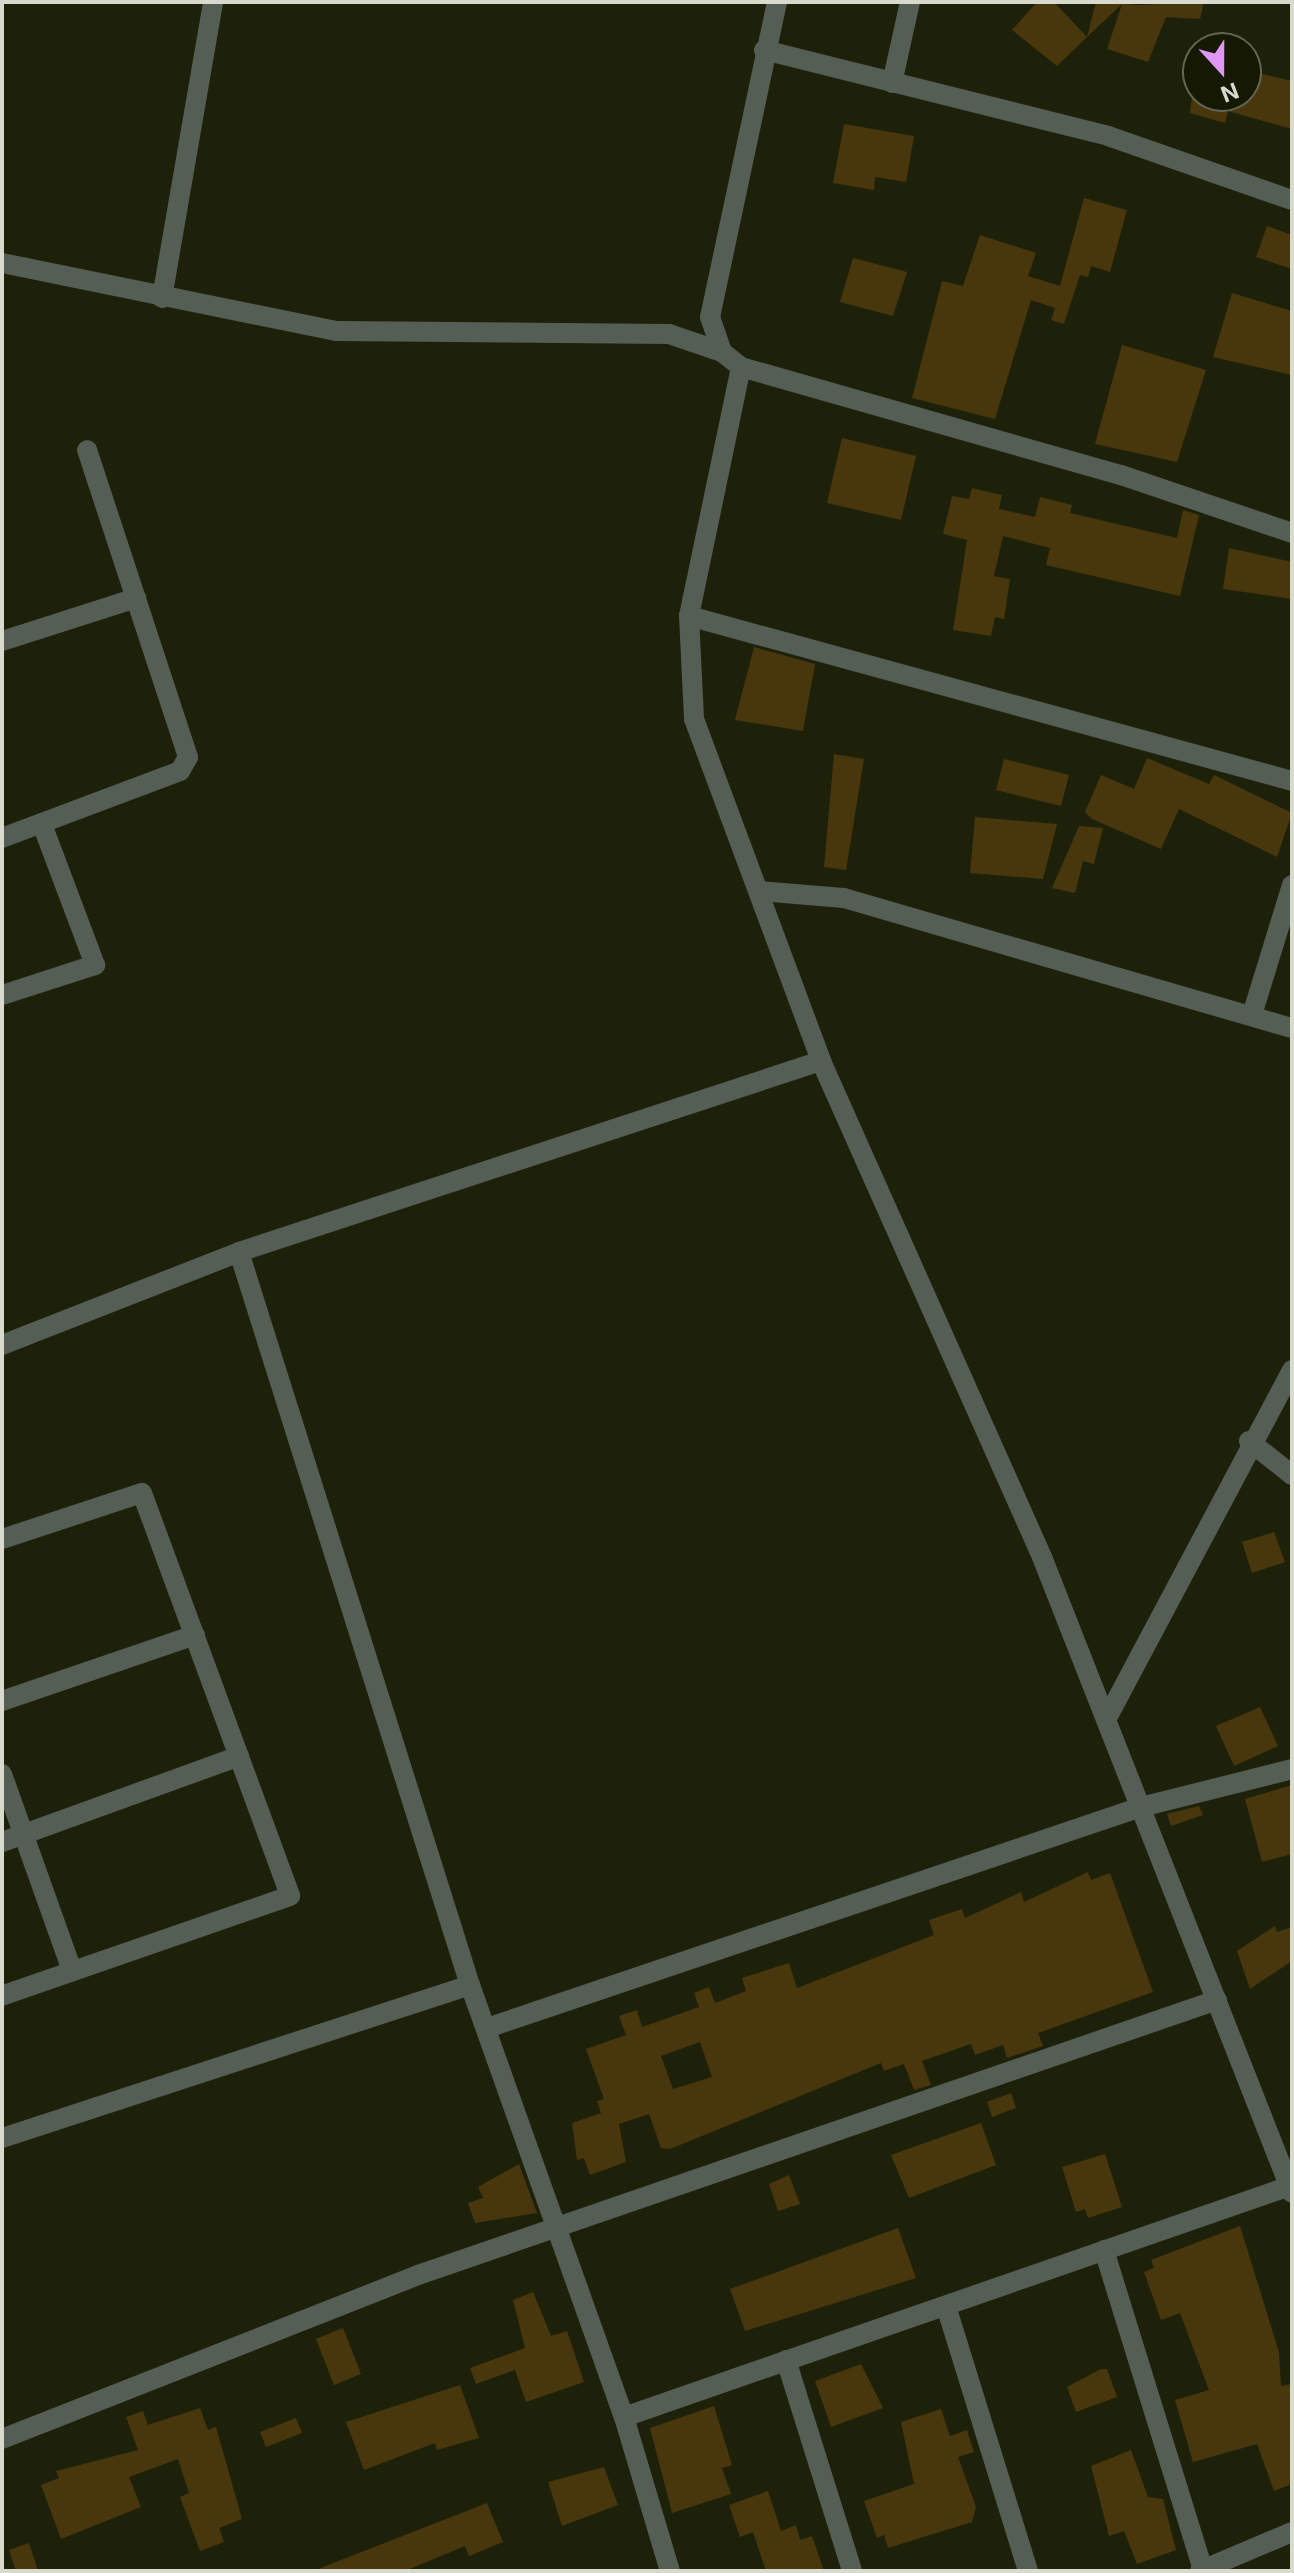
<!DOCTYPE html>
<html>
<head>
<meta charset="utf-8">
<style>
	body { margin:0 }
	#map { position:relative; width:1294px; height:2573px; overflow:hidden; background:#1e210a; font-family:Inter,sans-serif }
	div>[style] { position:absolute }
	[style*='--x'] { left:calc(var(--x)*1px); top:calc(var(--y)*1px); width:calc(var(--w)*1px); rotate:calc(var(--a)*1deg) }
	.building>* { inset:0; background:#48360d }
	.minor>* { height:20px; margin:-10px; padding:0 10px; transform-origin:10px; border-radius:10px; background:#545e55 }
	span { translate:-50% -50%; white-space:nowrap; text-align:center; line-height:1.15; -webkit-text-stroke:6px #151802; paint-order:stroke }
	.frame { position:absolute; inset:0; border:4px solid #d7dacc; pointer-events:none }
	.north { position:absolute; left:1182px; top:32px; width:80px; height:80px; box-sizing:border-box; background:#151802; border:2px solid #636653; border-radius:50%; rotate:159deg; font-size:22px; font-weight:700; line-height:32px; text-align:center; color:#d7dacc }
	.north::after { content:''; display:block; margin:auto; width:28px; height:36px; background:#de98f3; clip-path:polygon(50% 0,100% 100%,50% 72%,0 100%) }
</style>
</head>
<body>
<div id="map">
	<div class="building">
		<i style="clip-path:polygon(1037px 2px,1054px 2px,1087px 37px,1057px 66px,1012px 30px)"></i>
		<i style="clip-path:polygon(1096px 2px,1137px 5px,1204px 2px,1200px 19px,1166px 17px,1148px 62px,1107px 49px,1122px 4px,1087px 37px)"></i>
		<i style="clip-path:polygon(1246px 70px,1292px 81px,1292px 129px,1228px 111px,1225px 123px,1190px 113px,1192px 96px,1246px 96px)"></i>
		<i style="clip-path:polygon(844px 124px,914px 136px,906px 182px,875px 177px,874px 190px,833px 183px)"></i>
		<i style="clip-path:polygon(1084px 198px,1127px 210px,1110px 272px,1091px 266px,1088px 277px,1080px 275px,1064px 324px,1051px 320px,1055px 308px,1031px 300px,995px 419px,912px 398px,942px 281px,963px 286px,980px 235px,1036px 253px,1028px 276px,1060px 286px)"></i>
		<i style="clip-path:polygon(1267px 226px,1292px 235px,1292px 269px,1256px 257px)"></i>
		<i style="clip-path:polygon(853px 258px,907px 272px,893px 316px,840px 302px)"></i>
		<i style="clip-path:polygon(1232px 293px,1292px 311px,1292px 375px,1213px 357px)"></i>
		<i style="clip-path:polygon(1122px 345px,1206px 370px,1177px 462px,1095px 444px)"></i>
		<i style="clip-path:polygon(842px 438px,916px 456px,901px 520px,827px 503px)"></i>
		<i style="clip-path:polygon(972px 488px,1002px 495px,999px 509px,1035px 517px,1040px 497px,1072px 505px,1070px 513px,1177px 538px,1183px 510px,1199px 515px,1180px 596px,1046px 565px,1050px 548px,1003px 536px,994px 576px,1010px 579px,1004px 619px,995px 617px,991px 636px,953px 630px,967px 540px,943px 534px,952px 496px,969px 499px)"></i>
		<i style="clip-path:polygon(1229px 548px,1292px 562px,1292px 599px,1223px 589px)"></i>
		<i style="clip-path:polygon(754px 647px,815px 664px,803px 731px,735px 720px)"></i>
		<i style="clip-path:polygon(834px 754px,864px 759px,846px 870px,824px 867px)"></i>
		<i style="clip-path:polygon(1147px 758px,1209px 784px,1214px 775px,1292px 813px,1277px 857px,1179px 809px,1161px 849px,1092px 819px,1085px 812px,1101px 775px,1134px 789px)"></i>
		<i style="clip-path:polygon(1004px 759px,1069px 775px,1061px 806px,996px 790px)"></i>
		<i style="clip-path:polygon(975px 817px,1057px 824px,1043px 879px,970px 873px)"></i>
		<i style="clip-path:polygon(1079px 826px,1103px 828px,1094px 864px,1083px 861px,1075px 893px,1052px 888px)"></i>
		<i style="clip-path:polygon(1274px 1532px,1285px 1562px,1252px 1573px,1242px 1542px)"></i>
		<i style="clip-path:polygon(1260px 1707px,1278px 1746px,1234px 1766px,1216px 1726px)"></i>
		<i style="clip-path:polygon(1292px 1785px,1292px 1854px,1262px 1862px,1245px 1799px)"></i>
		<i style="clip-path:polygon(1199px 1806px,1203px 1815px,1171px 1826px,1167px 1814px)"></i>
		<i style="clip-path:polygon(evenodd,1088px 1872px,1091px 1880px,1110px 1873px,1153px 1992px,1038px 2033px,1043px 2046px,1007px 2058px,1003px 2045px,975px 2055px,971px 2044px,922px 2061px,931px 2085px,914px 2090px,904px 2064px,884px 2071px,881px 2063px,670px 2149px,661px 2148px,649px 2114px,619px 2124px,626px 2162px,590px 2175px,584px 2158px,577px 2160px,572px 2123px,601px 2113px,597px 2101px,604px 2099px,586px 2049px,626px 2035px,619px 2016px,637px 2010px,642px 2027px,699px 2007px,694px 1993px,709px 1987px,715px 2003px,746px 1991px,742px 1978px,789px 1963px,797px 1988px,934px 1935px,929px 1920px,962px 1909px,965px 1918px,1021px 1892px,1024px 1902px,1088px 1872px,700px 2042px,712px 2077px,673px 2089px,661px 2056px,700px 2042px)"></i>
		<i style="clip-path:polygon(1275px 1926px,1277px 1932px,1292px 1927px,1292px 1961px,1250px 1989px,1237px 1951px)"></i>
		<i style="clip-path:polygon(1011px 2093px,1016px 2108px,992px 2117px,987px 2102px)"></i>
		<i style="clip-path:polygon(981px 2123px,996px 2165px,909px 2198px,891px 2155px)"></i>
		<i style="clip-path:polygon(1105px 2154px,1122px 2207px,1088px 2218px,1085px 2209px,1076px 2212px,1062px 2167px)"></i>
		<i style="clip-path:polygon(519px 2164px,537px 2213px,475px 2223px,468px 2203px,483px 2198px,478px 2187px)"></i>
		<i style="clip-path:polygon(789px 2175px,800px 2204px,778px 2211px,769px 2184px)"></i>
		<i style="clip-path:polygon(1240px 2226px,1279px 2352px,1281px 2386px,1292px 2384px,1292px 2484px,1274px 2491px,1257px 2444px,1193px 2462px,1175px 2400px,1209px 2390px,1180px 2313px,1161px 2320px,1144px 2272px,1154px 2268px,1151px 2260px)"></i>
		<i style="clip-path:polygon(898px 2228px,916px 2278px,745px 2331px,730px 2289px)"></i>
		<i style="clip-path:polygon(533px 2292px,551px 2336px,567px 2331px,584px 2382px,526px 2402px,515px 2370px,476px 2384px,470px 2368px,525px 2348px,513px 2300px)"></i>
		<i style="clip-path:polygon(343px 2328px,361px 2374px,334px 2385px,316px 2339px)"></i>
		<i style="clip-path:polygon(861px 2364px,883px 2408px,831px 2427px,815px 2381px)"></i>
		<i style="clip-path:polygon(1101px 2369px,1107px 2369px,1117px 2397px,1076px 2412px,1067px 2387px)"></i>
		<i style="clip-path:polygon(460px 2385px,479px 2438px,437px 2450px,435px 2443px,364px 2470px,346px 2422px)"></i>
		<i style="clip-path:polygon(714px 2406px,732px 2465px,722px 2468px,731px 2494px,672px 2513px,650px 2428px)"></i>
		<i style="clip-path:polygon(200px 2408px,208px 2430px,216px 2427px,242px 2519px,219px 2528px,224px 2542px,200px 2551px,180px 2497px,189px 2493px,178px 2459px,129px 2477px,141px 2507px,61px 2539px,41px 2485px,59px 2478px,56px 2471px,138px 2450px,126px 2417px,143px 2411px,148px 2425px)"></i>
		<i style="clip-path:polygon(941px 2409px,950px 2436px,967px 2430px,974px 2452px,958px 2457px,976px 2507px,972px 2522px,888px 2548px,884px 2535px,877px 2538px,864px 2501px,914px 2484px,901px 2422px)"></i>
		<i style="clip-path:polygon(296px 2418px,302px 2433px,266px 2447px,260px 2432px)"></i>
		<i style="clip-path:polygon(1131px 2450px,1148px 2497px,1163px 2499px,1176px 2550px,1137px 2564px,1124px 2531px,1109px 2536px,1091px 2466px)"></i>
		<i style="clip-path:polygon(604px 2467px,618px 2505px,562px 2526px,548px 2482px)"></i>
		<i style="clip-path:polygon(768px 2491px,781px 2531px,796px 2525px,800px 2540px,812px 2536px,824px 2571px,766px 2571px,753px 2532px,740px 2537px,729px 2505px)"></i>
		<i style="clip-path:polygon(487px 2503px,503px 2542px,469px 2556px,465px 2546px,405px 2571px,313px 2571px)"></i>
		<i style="clip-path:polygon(29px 2543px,38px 2571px,16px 2571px,9px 2550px)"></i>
	</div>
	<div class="minor">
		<i style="--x:777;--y:2;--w:322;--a:102"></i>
		<i style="--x:710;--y:317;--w:37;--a:71"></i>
		<i style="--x:722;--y:352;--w:24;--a:38"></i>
		<i style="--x:741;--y:367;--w:254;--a:101.8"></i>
		<i style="--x:689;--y:616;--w:103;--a:87.2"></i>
		<i style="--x:694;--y:719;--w:365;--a:69.6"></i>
		<i style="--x:821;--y:1061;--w:543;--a:65.98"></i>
		<i style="--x:1042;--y:1557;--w:683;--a:68.54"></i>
		<i style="--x:764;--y:50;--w:355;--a:14"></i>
		<i style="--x:1108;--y:136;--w:195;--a:19.2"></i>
		<i style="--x:892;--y:83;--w:83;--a:-77.5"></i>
		<i style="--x:2;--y:263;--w:341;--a:11.5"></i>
		<i style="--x:336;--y:331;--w:333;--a:0.5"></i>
		<i style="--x:669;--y:334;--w:56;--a:18.8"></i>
		<i style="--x:162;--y:298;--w:300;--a:-80.2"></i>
		<i style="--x:741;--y:367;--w:395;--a:15.9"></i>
		<i style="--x:1121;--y:475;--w:181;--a:18.7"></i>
		<i style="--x:689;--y:616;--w:625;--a:15.3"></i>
		<i style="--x:2;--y:641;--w:141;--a:-17.8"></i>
		<i style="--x:2;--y:838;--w:190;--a:-20.6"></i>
		<i style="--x:180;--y:771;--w:16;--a:-60"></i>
		<i style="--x:188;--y:757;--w:323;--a:-108.2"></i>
		<i style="--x:759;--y:891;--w:85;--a:4.7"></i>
		<i style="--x:844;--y:898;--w:466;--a:16.2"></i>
		<i style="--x:2;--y:995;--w:98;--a:-17.9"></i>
		<i style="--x:95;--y:965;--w:147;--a:-110.6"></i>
		<i style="--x:1252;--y:1015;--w:136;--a:-72.9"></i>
		<i style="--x:239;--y:1252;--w:769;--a:72.51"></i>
		<i style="--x:2;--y:1345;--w:255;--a:-21.4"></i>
		<i style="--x:239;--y:1252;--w:613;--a:-18.17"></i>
		<i style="--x:1249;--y:1441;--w:55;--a:38.3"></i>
		<i style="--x:2;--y:1539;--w:147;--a:-18.2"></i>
		<i style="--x:142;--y:1493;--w:429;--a:69.8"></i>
		<i style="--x:290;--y:1896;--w:305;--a:160.9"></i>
		<i style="--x:2;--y:1701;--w:204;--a:-18.9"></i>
		<i style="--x:1107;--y:1718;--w:394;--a:-62"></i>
		<i style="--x:2;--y:1774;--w:209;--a:70.4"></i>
		<i style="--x:2;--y:1842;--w:252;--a:-19.9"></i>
		<i style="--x:490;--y:2027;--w:687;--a:-18.67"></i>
		<i style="--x:1141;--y:1807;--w:156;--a:-14.1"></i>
		<i style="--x:2;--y:2138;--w:492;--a:-18.1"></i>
		<i style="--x:470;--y:1985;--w:459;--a:70.4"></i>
		<i style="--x:624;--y:2417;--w:161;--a:73.4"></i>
		<i style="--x:1104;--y:2250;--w:335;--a:72.8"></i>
		<i style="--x:946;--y:2306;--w:277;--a:72.8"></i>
		<i style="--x:786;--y:2360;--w:221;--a:72.6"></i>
		<i style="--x:624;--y:2417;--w:705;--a:-19.13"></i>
		<i style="--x:2;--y:2439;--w:447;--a:-21.5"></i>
		<i style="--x:418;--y:2275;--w:845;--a:-18.99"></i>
		<i style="--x:1200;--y:2571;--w:100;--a:-23"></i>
	</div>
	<div class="frame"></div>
	<div class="north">N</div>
</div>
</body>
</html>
